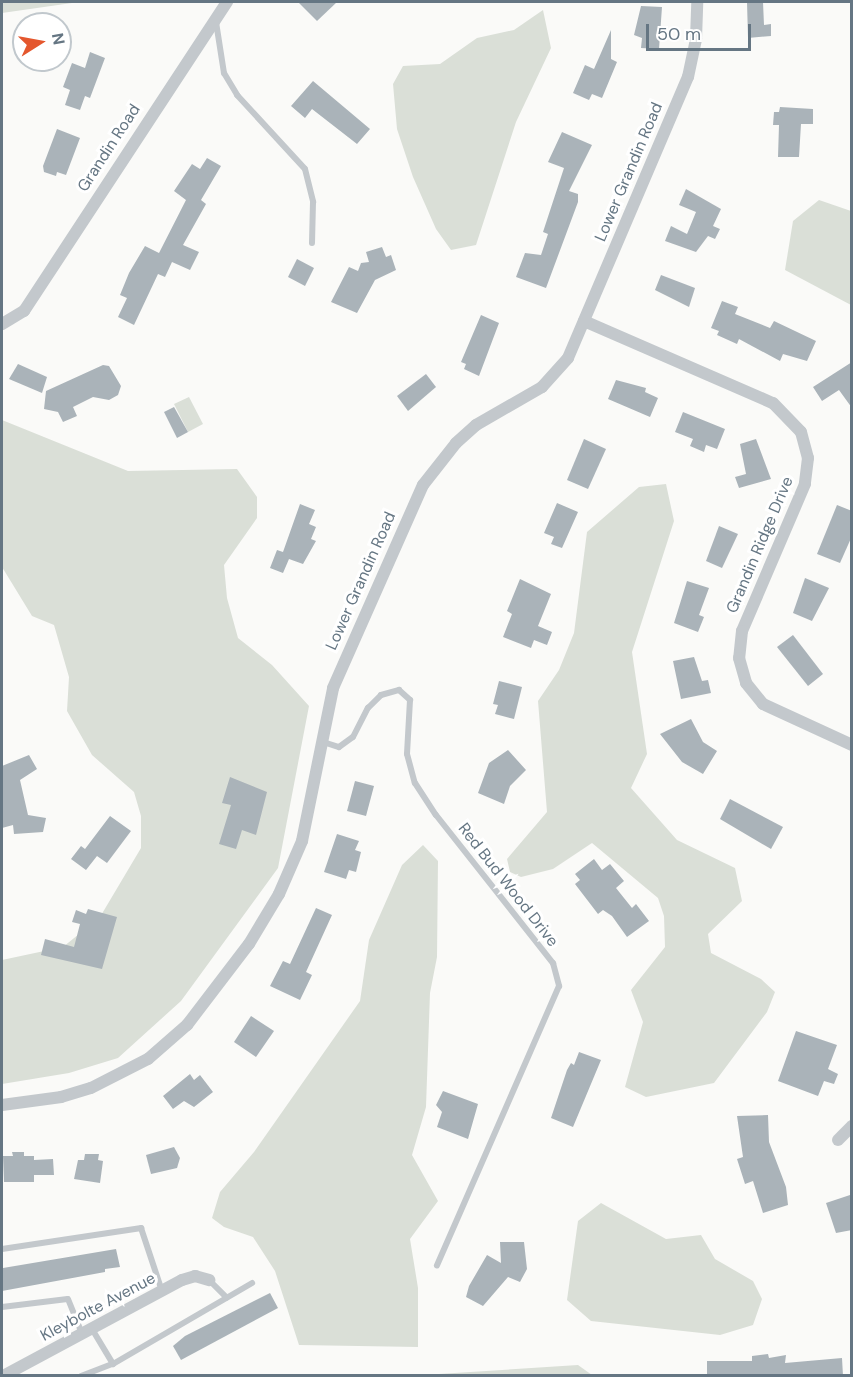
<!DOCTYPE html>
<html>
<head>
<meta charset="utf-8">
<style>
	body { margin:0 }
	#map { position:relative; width:853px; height:1377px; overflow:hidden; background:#fafaf8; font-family:"DM Sans",sans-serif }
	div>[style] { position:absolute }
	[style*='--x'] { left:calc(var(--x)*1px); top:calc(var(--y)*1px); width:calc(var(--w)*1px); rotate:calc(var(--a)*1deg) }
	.green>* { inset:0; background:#dadfd7 }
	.building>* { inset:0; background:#aab3b9 }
	.service>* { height:6px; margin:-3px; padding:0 3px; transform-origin:3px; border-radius:3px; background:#c3c8cc }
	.minor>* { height:12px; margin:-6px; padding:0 6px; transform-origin:6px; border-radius:6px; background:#c3c8cc }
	span { translate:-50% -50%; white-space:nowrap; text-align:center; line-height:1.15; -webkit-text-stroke:6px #fff; paint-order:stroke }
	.street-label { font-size:16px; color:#657683 }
	.frame { position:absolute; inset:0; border:3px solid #657683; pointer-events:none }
	.north { position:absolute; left:12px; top:12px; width:60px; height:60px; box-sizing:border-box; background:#fff; border:2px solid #c1c8cd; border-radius:50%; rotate:79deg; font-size:16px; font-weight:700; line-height:24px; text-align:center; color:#657683 }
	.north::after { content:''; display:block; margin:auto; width:21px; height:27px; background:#e4572e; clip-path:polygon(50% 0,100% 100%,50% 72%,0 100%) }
	.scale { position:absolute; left:646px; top:24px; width:105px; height:27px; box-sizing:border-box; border:3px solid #657683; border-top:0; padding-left:8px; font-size:18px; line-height:21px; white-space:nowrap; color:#657683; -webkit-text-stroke:4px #fff; paint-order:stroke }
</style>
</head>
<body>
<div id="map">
	<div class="green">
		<i style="clip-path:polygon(2px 2px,71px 2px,72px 3px,2px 13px)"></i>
		<i style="clip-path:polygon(543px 10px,551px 48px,516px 122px,476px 245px,451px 250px,436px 229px,413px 177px,397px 129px,393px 84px,403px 66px,440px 64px,477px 38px,514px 30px)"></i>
		<i style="clip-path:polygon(819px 200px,851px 211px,851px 305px,785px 270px,793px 221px)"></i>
		<i style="clip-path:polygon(189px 397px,203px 424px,188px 432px,174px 404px)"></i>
		<i style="clip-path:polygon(2px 420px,128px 471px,237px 469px,257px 497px,257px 518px,224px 565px,227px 598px,238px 638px,272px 665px,309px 706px,278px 868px,181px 1001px,118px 1058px,69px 1073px,2px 1084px,2px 960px,63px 947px,100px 917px,141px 848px,141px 816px,134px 792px,92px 755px,67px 711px,69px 677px,54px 625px,32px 616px,2px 567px)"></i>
		<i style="clip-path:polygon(666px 484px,674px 521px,632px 652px,647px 754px,631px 788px,677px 840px,735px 868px,742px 901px,708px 934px,711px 953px,761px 979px,775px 992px,767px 1012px,714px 1083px,646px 1097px,625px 1087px,643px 1022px,631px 990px,665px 947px,664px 916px,658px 898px,592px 843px,553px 869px,521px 877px,510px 872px,507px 859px,547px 812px,538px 701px,559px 670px,574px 633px,587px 532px,639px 487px)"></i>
		<i style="clip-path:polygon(423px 845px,438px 861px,437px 957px,430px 993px,426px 1107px,412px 1155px,438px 1201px,410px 1239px,418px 1288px,418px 1347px,299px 1345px,275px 1271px,253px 1237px,224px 1227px,212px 1218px,220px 1192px,254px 1152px,360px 1001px,369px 940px,402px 865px)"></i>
		<i style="clip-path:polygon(601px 1203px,666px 1239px,701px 1235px,715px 1259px,753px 1281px,762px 1299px,753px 1325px,720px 1335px,591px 1321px,567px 1300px,578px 1221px)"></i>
		<i style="clip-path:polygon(578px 1365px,592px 1375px,423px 1375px)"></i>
	</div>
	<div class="building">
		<i style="clip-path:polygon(298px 2px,337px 2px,317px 21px)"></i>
		<i style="clip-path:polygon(747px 2px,763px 2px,764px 25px,771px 24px,771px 36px,748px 38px)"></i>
		<i style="clip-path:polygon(641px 6px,662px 7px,659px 49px,641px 48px,642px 38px,634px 35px)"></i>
		<i style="clip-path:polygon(611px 30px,611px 59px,617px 62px,602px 98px,592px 94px,589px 100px,573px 93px,585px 65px,594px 69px)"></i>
		<i style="clip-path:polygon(90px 52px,105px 58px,90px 98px,85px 96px,80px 110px,65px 105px,70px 90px,63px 87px,72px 63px,85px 68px)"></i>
		<i style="clip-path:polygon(313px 81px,370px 129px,357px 144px,312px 109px,305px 118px,291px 106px)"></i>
		<i style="clip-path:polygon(780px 107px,813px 109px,813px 124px,801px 124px,799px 157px,778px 157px,779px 125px,773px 125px,774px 112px,779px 112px)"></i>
		<i style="clip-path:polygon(57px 129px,80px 138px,66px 175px,57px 172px,56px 176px,44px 172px,43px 166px)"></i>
		<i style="clip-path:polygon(562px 132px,592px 145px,569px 191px,578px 194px,578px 202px,546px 288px,516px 277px,525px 253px,541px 255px,548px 234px,543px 232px,564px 168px,548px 162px)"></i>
		<i style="clip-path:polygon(207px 158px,221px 166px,201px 200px,206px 204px,183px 245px,199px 252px,190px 270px,172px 262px,165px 277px,158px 274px,134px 325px,118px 317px,127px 298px,120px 295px,129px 273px,145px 246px,159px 253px,186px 200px,174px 191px,192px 164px,200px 169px)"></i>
		<i style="clip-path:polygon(686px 189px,721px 209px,713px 226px,720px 229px,715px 239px,708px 236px,696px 252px,665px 241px,671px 226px,687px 234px,696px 212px,679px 205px)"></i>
		<i style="clip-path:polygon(382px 247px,386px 257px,391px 255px,396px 270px,375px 280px,357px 313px,331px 302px,349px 267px,358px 271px,361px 263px,369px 262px,366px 252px)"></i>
		<i style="clip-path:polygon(297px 259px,314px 268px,305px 286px,288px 277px)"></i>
		<i style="clip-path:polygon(661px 275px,695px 288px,689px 307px,655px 290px)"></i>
		<i style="clip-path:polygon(722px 301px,738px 307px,735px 314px,770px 328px,774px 321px,816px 341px,807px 361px,783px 354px,780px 361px,739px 339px,737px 344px,717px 335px,719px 331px,711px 328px)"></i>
		<i style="clip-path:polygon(481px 315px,499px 323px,479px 376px,464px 369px,466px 364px,461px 362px)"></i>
		<i style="clip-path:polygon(852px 362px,852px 408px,839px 390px,822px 401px,813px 387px)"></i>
		<i style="clip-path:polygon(18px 364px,47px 377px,42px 393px,9px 379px)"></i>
		<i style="clip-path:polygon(103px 365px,109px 366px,121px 386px,118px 395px,109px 400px,93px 397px,73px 407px,77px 416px,63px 422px,58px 412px,44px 409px,46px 391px)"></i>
		<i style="clip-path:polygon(426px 374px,436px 387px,408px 411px,397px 396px)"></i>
		<i style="clip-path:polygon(616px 380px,646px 388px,645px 392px,658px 398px,650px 417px,608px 399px)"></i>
		<i style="clip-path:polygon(174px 407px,188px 432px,177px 438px,164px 412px)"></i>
		<i style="clip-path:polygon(683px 412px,725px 429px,717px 449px,706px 445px,704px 452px,690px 446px,693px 439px,675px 432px)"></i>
		<i style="clip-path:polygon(584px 439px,606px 449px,588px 489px,567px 480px)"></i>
		<i style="clip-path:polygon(756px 439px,771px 479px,739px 488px,735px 477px,746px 474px,740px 444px)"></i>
		<i style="clip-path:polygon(557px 503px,578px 512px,562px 548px,551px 544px,554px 537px,544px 533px)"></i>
		<i style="clip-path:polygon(300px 504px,315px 510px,309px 524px,316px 527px,311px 539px,316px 541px,303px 564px,289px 559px,283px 573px,270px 568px,277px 550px,283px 552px)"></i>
		<i style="clip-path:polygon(837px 505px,852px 511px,852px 536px,840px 563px,817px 554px)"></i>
		<i style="clip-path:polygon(719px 526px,738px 534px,722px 568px,706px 561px)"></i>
		<i style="clip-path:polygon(805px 578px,829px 588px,812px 621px,793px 613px)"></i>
		<i style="clip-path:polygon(520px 579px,551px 594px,538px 626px,552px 632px,547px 645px,534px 640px,531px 648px,503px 637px,512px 614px,507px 611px)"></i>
		<i style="clip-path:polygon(687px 581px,709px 588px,699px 615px,704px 617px,698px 632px,674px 623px)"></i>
		<i style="clip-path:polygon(793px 635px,823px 674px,808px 686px,777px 647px)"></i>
		<i style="clip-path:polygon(694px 657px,702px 681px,708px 680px,711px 693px,681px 699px,673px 661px)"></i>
		<i style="clip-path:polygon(499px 681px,522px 687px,514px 719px,495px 714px,498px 705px,493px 704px)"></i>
		<i style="clip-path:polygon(691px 719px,703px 742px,717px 751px,703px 774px,682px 762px,660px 734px)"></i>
		<i style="clip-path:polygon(508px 750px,526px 770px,510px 786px,504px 804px,478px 793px,489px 763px)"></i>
		<i style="clip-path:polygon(29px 755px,37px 769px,20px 780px,28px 815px,46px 818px,43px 832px,14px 834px,13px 825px,2px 828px,2px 766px)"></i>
		<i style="clip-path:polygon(230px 777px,267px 792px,256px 835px,242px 830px,236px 849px,219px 844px,231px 805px,222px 803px)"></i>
		<i style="clip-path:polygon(355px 781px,374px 786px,366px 816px,347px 811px)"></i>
		<i style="clip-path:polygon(730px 799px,783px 827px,771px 849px,720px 819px)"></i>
		<i style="clip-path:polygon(110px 816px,131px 831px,107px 863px,97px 856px,86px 870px,71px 859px,81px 846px,85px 849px)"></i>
		<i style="clip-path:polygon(337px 834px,359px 841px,355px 850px,361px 852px,356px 872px,349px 870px,346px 879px,324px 872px)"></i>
		<i style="clip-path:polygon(594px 859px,602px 870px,610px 864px,624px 881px,616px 888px,632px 908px,636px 904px,649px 921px,627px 937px,612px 916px,603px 910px,598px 914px,575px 884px,580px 880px,575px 874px)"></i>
		<i style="clip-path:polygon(316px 908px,332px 915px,306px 972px,312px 975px,300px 1000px,270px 986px,283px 961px,290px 964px)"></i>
		<i style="clip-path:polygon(88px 909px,117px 917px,102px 969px,41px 955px,45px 939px,74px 947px,80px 924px,72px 922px,76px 910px,86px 914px)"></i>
		<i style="clip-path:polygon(251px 1016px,274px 1031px,256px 1057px,234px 1042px)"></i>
		<i style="clip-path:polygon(796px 1031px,837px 1045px,828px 1069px,838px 1074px,834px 1084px,824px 1081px,818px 1096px,778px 1081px)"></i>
		<i style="clip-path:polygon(579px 1052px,601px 1060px,573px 1127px,551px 1118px,567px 1070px,571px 1063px,574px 1065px)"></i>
		<i style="clip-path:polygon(190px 1074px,194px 1080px,200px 1075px,213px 1092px,194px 1107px,184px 1101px,173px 1109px,163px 1096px)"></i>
		<i style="clip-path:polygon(443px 1091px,478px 1104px,468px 1139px,437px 1127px,442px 1112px,436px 1105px)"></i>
		<i style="clip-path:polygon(768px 1115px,769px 1142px,786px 1187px,788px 1205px,763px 1213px,753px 1181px,745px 1184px,737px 1159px,743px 1157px,737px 1116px)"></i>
		<i style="clip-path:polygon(174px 1147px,180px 1158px,177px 1168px,151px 1174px,146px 1155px)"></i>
		<i style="clip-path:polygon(12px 1152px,24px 1152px,24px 1156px,34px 1156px,34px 1160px,53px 1159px,54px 1175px,34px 1175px,34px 1182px,4px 1182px,3px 1156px,13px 1156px)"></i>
		<i style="clip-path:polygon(85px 1154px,99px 1154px,98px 1160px,103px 1161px,100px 1183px,74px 1179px,78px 1160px,84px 1160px)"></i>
		<i style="clip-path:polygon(850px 1195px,852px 1230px,836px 1233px,826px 1203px)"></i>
		<i style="clip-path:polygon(500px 1242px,524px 1242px,527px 1269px,520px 1282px,508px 1277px,483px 1306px,466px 1297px,469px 1286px,487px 1255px,501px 1263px)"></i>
		<i style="clip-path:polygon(116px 1249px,120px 1267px,105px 1269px,105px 1272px,2px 1291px,3px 1268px)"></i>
		<i style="clip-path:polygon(270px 1293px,278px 1308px,181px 1360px,173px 1346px,185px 1336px)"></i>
		<i style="clip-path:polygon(768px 1354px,769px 1358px,786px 1355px,785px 1363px,842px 1358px,843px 1376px,707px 1376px,707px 1361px,752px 1361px,752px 1356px)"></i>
	</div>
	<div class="service">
		<i style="--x:216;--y:22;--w:52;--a:81.1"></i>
		<i style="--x:224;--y:73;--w:26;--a:59"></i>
		<i style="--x:237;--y:95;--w:100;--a:47.4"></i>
		<i style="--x:305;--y:169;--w:34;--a:76"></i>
		<i style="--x:313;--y:202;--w:41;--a:91.4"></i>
		<i style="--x:320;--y:741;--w:20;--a:18"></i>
		<i style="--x:339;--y:747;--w:17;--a:-36"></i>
		<i style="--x:353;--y:737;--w:33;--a:-63"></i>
		<i style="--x:368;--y:708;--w:18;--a:-45"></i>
		<i style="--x:381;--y:695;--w:19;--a:-16"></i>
		<i style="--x:399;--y:690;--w:15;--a:42"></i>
		<i style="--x:410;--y:700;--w:54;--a:93.2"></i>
		<i style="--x:407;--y:754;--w:30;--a:75"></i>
		<i style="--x:415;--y:783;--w:38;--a:57"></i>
		<i style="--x:436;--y:815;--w:189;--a:51.7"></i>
		<i style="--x:553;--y:963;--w:24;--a:75"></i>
		<i style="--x:559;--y:986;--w:305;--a:113.6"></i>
		<i style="--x:2;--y:1249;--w:141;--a:-8.6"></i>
		<i style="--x:141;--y:1228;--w:66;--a:71.6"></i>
		<i style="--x:209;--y:1280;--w:25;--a:45"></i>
		<i style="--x:2;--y:1307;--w:66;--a:-6.9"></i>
		<i style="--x:68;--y:1299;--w:37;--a:68"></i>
		<i style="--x:92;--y:1329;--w:41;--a:59"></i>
		<i style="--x:113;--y:1364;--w:161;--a:-30.2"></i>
		<i style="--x:81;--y:1376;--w:34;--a:-21"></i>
	</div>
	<div class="minor">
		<i style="--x:584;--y:321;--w:206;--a:23.5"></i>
		<i style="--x:773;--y:403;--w:40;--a:46"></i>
		<i style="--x:801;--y:432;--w:27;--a:75"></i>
		<i style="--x:808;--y:458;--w:26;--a:97"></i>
		<i style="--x:805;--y:484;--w:160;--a:113.2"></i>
		<i style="--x:742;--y:631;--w:27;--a:96"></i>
		<i style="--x:739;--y:658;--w:26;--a:74"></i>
		<i style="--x:746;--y:683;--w:27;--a:51"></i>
		<i style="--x:763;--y:704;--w:98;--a:24.7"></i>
		<i style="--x:2;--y:324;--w:26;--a:-31"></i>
		<i style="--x:24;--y:311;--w:370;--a:-56.7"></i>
		<i style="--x:2;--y:1105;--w:60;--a:-7.7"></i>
		<i style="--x:61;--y:1097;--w:31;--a:-17"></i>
		<i style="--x:91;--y:1088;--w:64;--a:-27"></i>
		<i style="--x:148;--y:1059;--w:52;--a:-41.1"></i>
		<i style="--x:187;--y:1025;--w:102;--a:-52.6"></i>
		<i style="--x:249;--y:944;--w:58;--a:-59"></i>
		<i style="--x:279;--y:894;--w:58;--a:-66.5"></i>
		<i style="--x:302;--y:841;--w:156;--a:-78.5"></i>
		<i style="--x:333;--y:688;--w:222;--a:-66.1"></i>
		<i style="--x:423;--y:485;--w:53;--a:-51.8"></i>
		<i style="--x:456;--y:443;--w:27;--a:-42"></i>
		<i style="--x:476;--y:425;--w:76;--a:-29.9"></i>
		<i style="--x:542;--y:387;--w:39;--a:-48"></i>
		<i style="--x:568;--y:358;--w:306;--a:-66.9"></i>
		<i style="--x:688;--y:77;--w:39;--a:-78"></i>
		<i style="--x:696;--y:39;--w:37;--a:-88"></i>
		<i style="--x:838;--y:1140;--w:20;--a:-45"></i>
		<i style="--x:3;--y:1376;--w:203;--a:-28.2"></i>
		<i style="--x:182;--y:1280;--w:14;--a:-17"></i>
		<i style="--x:195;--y:1276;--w:15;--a:16"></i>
	</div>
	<div class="street-label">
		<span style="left:109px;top:148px;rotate:-57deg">Grandin Road</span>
		<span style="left:629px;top:172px;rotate:-67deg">Lower Grandin Road</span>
		<span style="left:760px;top:545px;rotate:-67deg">Grandin Ridge Drive</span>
		<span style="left:361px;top:581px;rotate:-66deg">Lower Grandin Road</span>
		<span style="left:508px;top:885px;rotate:52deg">Red Bud Wood Drive</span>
		<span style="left:98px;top:1307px;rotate:-28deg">Kleybolte Avenue</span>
	</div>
	<div class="frame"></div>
	<div class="north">N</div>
	<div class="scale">50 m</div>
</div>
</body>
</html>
